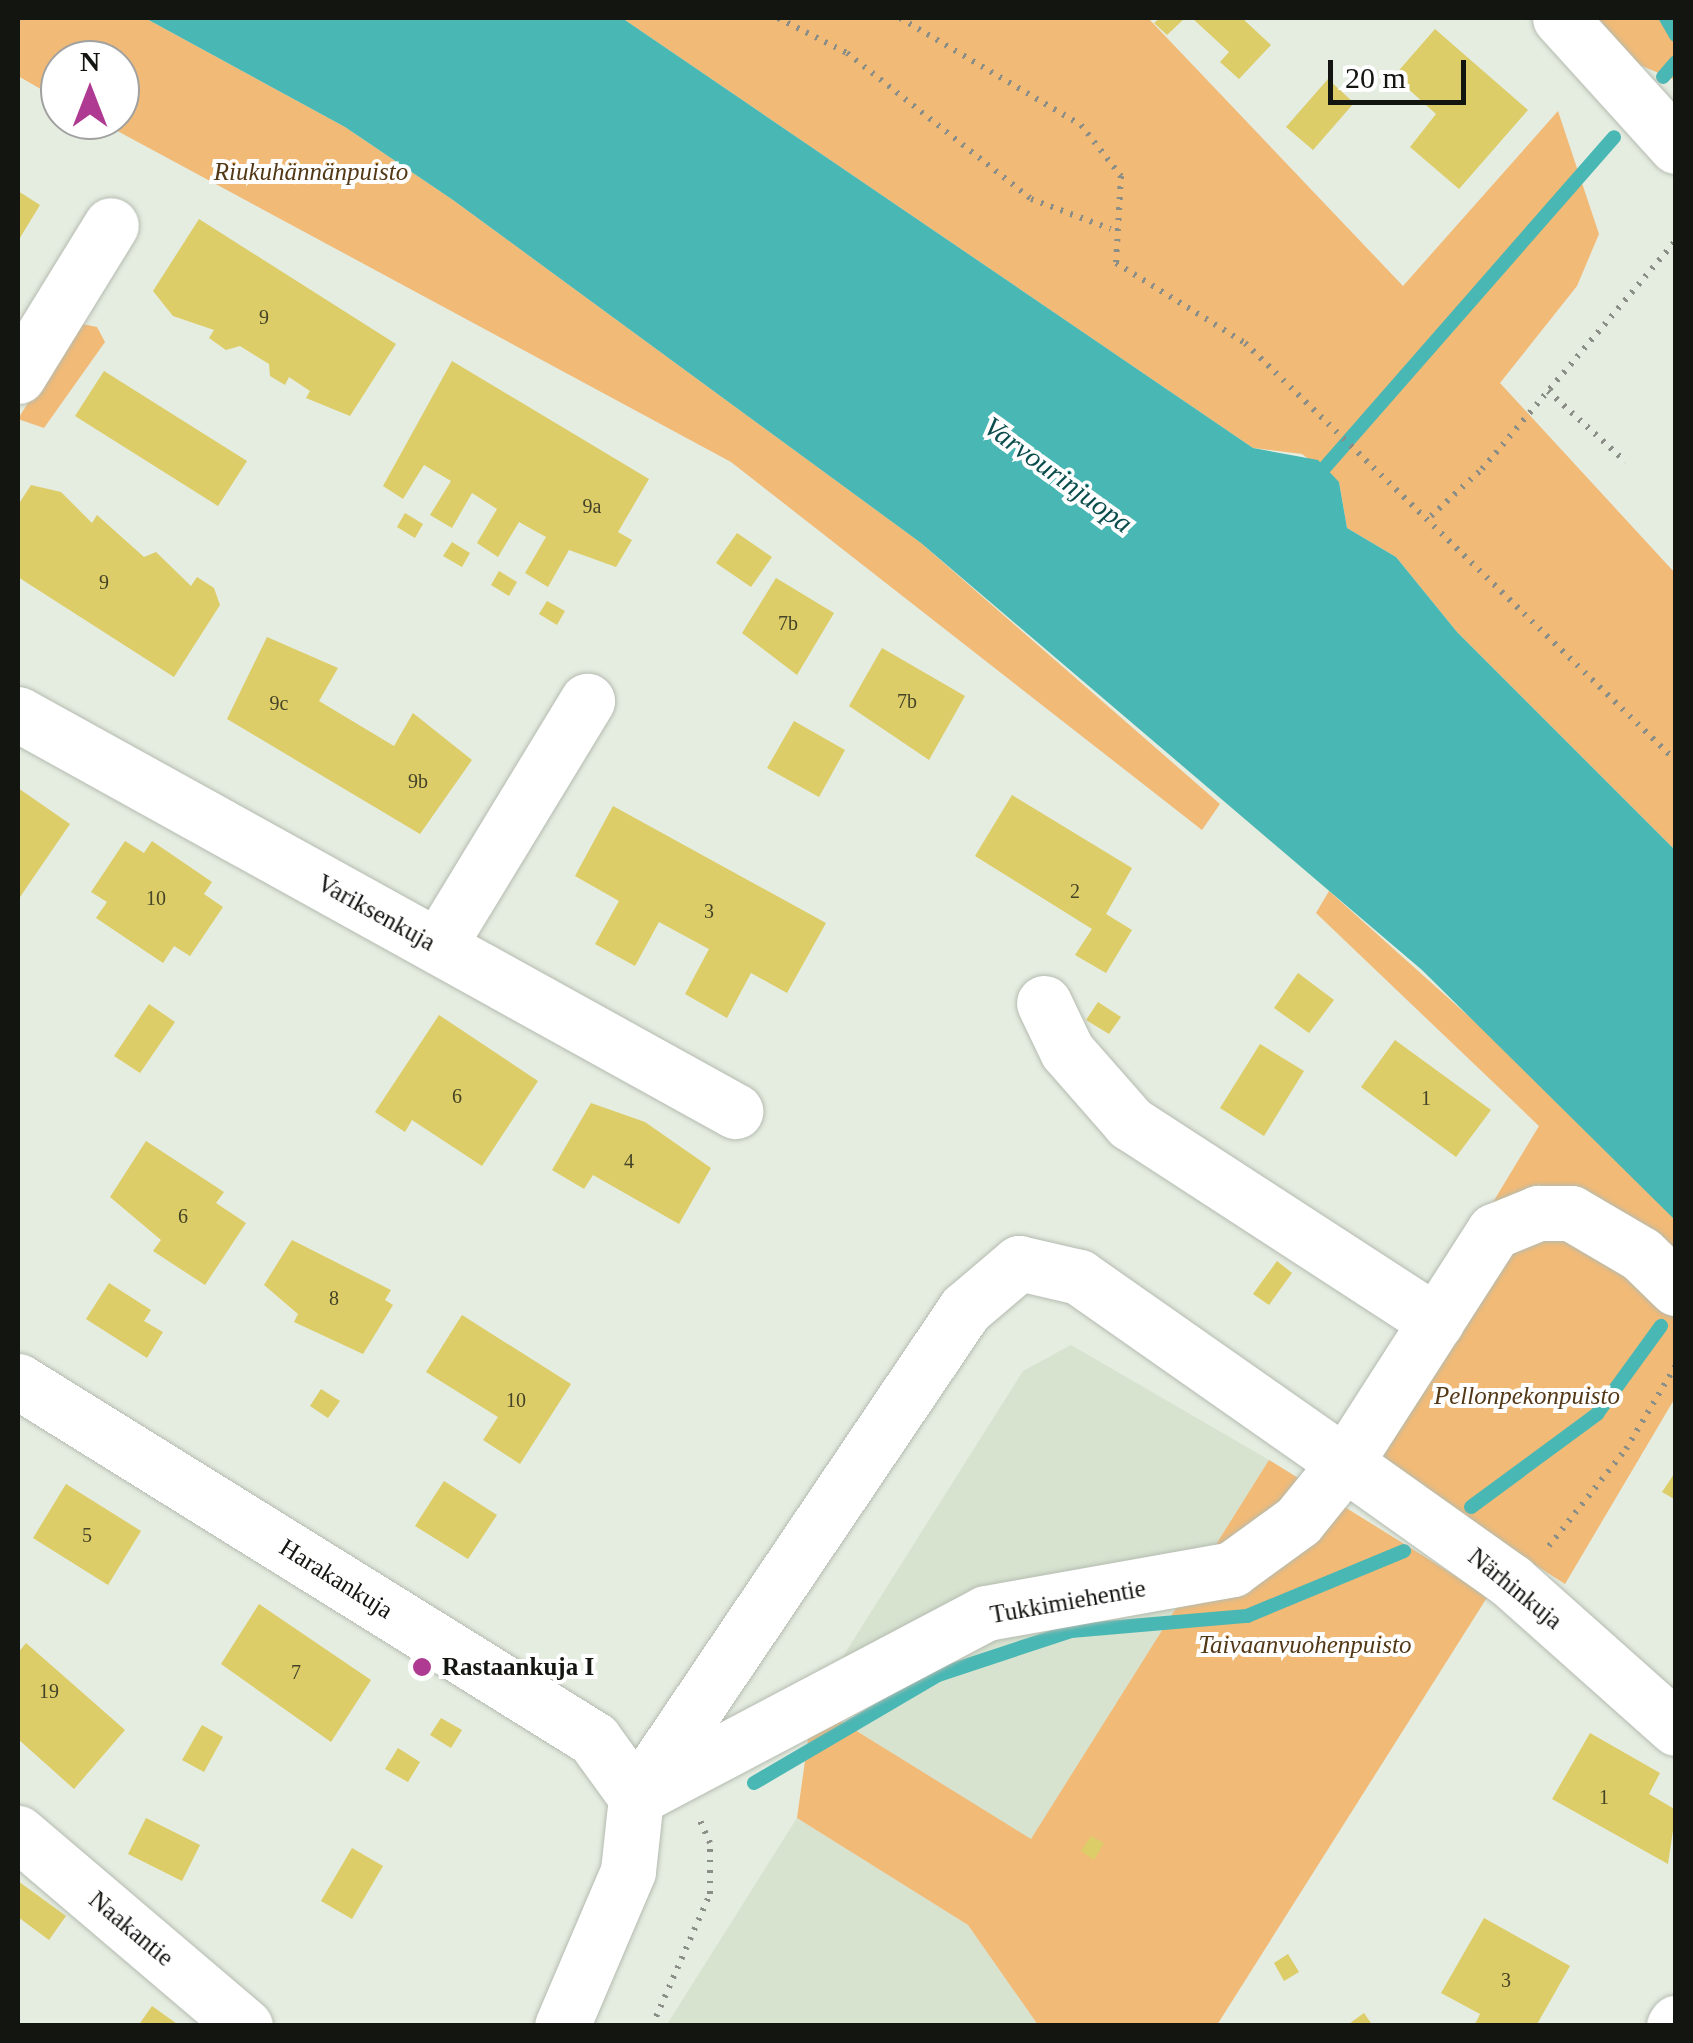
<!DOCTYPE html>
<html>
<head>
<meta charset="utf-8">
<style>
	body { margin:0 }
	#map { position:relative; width:1693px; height:2043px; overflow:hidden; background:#e5ece0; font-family:Georgia,serif }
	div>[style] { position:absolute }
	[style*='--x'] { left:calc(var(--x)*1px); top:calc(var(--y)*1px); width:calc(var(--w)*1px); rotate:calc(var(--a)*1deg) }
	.built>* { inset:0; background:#d7e2cf }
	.green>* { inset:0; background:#f1ba77 }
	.water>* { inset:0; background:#49b7b4 }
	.stream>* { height:14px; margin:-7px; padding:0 7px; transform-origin:7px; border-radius:7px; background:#49b7b4 }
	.building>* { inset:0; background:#dccd68 }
	.path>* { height:6px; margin-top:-3px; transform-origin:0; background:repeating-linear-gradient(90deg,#8a8e86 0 2.5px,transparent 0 10.5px) }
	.roads { filter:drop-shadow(0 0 2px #b4bbb0) drop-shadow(0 0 2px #b4bbb0) }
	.minor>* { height:55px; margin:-27.5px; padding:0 27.5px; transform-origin:27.5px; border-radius:27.5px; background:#fff }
	.dots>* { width:28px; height:28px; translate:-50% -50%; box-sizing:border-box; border:5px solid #fff; border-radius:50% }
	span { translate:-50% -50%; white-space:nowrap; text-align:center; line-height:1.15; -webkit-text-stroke:8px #fff; paint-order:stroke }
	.number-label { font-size:20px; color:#454327 }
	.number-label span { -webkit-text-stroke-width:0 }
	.park-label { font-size:25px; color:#533816; font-style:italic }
	.street-label { font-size:25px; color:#131511 }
	.poi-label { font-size:25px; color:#131511; font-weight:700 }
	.left { translate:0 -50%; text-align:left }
	.water-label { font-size:28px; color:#0b4d4c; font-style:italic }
	.frame { position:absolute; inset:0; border:20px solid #131511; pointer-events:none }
	.north { position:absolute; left:40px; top:40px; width:100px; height:100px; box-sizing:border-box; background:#fff; border:2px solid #a1a1a0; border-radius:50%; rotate:0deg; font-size:28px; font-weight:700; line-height:40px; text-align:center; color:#131511 }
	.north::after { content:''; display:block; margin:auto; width:35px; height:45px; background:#af3a91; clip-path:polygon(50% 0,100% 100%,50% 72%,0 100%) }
	.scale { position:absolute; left:1328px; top:60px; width:138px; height:45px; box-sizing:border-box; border:5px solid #131511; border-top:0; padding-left:12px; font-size:30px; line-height:35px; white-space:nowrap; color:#131511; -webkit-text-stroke:8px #fff; paint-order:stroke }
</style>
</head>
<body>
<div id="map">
	<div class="built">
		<i style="clip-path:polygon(1071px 1345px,1269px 1460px,1031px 1840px,813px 1704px,1023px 1371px)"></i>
		<i style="clip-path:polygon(797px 1818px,968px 1925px,1038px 2025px,666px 2026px)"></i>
	</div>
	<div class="green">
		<i style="clip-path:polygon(18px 18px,145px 18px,345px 127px,453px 200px,921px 543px,1220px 804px,1202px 830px,731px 462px,97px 120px,120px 120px,120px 60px,60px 60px,60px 100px,18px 76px)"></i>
		<i style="clip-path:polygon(622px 18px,1148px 18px,1403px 286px,1558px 111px,1599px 234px,1577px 286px,1500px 383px,1675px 573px,1675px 850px,1457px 632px,1396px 557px,1347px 528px,1339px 482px,1302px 454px,1253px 448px)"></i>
		<i style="clip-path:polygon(1596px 18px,1675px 18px,1675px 80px,1628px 60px)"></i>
		<i style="clip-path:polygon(77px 323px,97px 327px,105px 342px,44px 428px,18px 419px)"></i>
		<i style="clip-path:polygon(1329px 891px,1552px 1091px,1675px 1220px,1675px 1398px,1565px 1584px,1347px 1444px,1539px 1126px,1316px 913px)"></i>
		<i style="clip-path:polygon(1269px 1460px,1488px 1596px,1217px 2025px,1038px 2025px,968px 1925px,797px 1818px,813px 1704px,1031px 1839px)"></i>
	</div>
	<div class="water">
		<i style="clip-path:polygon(145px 18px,622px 18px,1253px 448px,1318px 460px,1339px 482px,1347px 528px,1396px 557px,1457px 632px,1675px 850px,1675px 1220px,1422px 970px,921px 543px,453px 200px,345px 127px)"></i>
	</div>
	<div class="stream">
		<i style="--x:1666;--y:18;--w:20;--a:60"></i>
		<i style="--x:1663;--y:77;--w:20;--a:-49"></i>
		<i style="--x:1313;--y:481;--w:457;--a:-48.8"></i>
		<i style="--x:1471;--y:1507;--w:157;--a:-36.4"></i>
		<i style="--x:1597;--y:1414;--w:109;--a:-54"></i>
		<i style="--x:754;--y:1783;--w:213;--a:-30.4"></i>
		<i style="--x:938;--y:1675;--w:140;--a:-18.3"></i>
		<i style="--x:1071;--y:1631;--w:177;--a:-4.9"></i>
		<i style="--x:1247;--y:1616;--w:170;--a:-22.5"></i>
	</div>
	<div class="building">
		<i style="clip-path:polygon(1160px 18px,1185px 18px,1167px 35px,1154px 23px)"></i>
		<i style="clip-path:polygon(1192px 18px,1242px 18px,1271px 45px,1239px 79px,1220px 62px,1229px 52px)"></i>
		<i style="clip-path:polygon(1435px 29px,1528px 110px,1459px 189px,1410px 147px,1436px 114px,1394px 76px)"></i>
		<i style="clip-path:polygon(1328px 79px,1354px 103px,1313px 150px,1286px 127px)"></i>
		<i style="clip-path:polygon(18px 191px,40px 205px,18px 241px)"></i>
		<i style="clip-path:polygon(199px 219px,396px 344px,350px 416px,306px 398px,310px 391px,289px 377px,285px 385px,270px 376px,269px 364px,240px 346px,226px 350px,209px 338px,214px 330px,173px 316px,153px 291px)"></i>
		<i style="clip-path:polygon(452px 361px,649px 479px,618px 532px,632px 540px,616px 567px,569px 550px,548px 587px,525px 573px,546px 537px,519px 522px,498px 557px,477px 543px,497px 509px,472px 493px,452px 528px,430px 515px,451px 481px,424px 465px,403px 499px,383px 486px)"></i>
		<i style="clip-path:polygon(104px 371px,247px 461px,218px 506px,75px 416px)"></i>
		<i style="clip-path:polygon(31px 485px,61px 492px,92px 523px,97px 515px,144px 557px,156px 552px,191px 586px,197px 577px,214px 588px,220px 605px,174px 677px,18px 577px,18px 505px)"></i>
		<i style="clip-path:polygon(405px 513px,423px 524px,415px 538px,397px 527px)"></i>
		<i style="clip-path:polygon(737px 533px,772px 557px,751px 587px,716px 563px)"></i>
		<i style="clip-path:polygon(452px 542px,470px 553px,462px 567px,443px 556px)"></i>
		<i style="clip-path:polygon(499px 571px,517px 582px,509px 596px,491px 585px)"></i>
		<i style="clip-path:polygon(776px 578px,834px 613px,797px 675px,742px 633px)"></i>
		<i style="clip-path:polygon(547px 601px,565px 611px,557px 625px,539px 614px)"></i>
		<i style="clip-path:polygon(267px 637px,338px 668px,319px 701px,394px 746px,413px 713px,472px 760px,420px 834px,227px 719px)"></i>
		<i style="clip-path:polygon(882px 648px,965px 696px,929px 760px,849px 706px)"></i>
		<i style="clip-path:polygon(794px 721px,845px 750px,819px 797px,767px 768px)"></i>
		<i style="clip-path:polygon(18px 788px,70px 824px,18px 900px)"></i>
		<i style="clip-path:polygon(1012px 795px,1132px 868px,1106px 914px,1132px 930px,1106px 973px,1075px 955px,1092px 929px,975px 856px)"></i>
		<i style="clip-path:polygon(613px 806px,826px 923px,787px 993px,751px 973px,727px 1018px,685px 994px,709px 949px,659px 922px,635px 966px,595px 944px,619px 901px,575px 876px)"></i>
		<i style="clip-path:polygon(125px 841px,144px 853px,152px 841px,212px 882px,204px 894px,223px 907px,190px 956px,174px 946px,163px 963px,96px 918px,107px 902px,91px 892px)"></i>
		<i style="clip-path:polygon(1298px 973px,1334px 1000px,1309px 1033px,1274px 1008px)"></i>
		<i style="clip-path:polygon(1098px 1002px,1121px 1017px,1109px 1034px,1086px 1020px)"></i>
		<i style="clip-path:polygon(149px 1004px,175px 1022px,140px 1073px,114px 1056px)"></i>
		<i style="clip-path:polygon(439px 1015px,538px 1081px,482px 1166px,412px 1120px,405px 1132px,375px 1112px)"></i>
		<i style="clip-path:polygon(1395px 1040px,1491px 1110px,1456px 1157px,1361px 1087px)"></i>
		<i style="clip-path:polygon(1260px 1044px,1304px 1071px,1264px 1136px,1220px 1108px)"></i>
		<i style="clip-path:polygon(591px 1103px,645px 1122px,711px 1168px,679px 1224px,593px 1175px,584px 1189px,552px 1170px)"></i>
		<i style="clip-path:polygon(146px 1141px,224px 1192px,216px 1203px,246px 1223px,205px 1285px,153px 1251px,161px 1240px,110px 1197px)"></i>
		<i style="clip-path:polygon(292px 1240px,391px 1290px,385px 1300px,393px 1305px,363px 1354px,294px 1322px,298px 1314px,264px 1285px)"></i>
		<i style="clip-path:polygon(1277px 1261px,1292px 1273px,1269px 1305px,1253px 1294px)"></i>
		<i style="clip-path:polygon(109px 1283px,151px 1310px,144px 1321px,163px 1332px,147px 1358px,86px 1319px)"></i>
		<i style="clip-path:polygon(462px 1315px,571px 1384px,520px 1464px,483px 1440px,498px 1417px,426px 1372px)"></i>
		<i style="clip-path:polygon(321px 1389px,340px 1401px,328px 1418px,310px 1406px)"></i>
		<i style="clip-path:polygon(1676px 1471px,1676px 1500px,1662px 1492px)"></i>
		<i style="clip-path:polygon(444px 1481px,497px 1515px,468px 1559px,415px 1526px)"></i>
		<i style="clip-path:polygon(66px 1484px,141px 1531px,108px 1585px,33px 1538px)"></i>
		<i style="clip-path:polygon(259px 1604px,371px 1680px,331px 1742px,221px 1664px)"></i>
		<i style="clip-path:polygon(26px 1643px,125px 1730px,74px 1789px,18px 1739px,18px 1653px)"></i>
		<i style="clip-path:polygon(441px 1718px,462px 1730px,451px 1748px,430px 1735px)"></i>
		<i style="clip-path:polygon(202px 1725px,223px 1737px,204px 1772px,182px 1760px)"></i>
		<i style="clip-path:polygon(1590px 1733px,1660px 1773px,1649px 1794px,1676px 1810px,1668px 1864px,1552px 1799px)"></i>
		<i style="clip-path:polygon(398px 1748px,420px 1762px,408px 1782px,385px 1769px)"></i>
		<i style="clip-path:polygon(146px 1818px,200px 1845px,182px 1881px,128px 1854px)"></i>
		<i style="clip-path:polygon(1091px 1836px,1104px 1843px,1094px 1860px,1081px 1851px)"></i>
		<i style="clip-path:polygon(352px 1848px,383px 1866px,352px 1919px,321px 1901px)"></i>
		<i style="clip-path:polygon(18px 1881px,66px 1916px,49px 1940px,18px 1917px)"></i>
		<i style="clip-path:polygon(1484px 1918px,1570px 1966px,1536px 2026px,1474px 2026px,1480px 2014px,1441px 1993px)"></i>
		<i style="clip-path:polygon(1288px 1954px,1299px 1972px,1284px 1981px,1274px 1963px)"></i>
		<i style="clip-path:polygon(152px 2006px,180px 2026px,138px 2026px)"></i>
		<i style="clip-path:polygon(1364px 2013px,1373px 2026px,1346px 2026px)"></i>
	</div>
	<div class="path">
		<i style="--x:778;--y:18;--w:77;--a:26.9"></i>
		<i style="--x:847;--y:53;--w:235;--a:38.4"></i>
		<i style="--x:1031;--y:199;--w:85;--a:20.6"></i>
		<i style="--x:900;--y:18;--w:210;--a:30.6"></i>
		<i style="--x:1081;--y:125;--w:65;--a:51.9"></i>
		<i style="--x:1121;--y:176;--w:87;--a:93.3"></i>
		<i style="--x:1116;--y:263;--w:152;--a:31.8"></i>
		<i style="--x:1245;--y:343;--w:600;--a:44.12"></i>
		<i style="--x:1548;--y:391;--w:105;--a:42.3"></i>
		<i style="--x:1431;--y:516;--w:69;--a:-42.7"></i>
		<i style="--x:1482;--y:469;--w:300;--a:-49.7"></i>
		<i style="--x:1549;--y:1546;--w:124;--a:-51.6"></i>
		<i style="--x:1626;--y:1449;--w:98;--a:-59.2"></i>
		<i style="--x:652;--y:2026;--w:144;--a:-66.3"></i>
		<i style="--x:710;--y:1894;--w:51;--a:-90"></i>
		<i style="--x:710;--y:1843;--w:27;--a:-114"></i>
	</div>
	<div class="roads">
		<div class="minor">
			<i style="--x:1560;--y:18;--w:173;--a:47.8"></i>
			<i style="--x:18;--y:376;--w:177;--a:-58.4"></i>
			<i style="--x:18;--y:714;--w:820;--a:28.97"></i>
			<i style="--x:438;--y:946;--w:287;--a:-58.7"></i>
			<i style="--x:1044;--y:1003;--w:53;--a:64.4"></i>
			<i style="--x:1067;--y:1051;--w:96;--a:48.8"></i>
			<i style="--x:1130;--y:1123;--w:365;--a:33"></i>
			<i style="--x:18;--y:1381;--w:678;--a:31.86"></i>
			<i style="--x:594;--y:1739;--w:72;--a:54.1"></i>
			<i style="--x:639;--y:1796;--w:392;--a:-27.8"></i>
			<i style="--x:986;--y:1613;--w:250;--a:-10.1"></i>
			<i style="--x:1232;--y:1569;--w:82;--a:-36"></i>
			<i style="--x:1298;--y:1521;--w:75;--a:-51"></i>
			<i style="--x:1345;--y:1463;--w:276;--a:-57.3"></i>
			<i style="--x:1494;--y:1231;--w:48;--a:-22.2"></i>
			<i style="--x:1538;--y:1213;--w:33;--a:0"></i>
			<i style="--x:1571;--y:1213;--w:81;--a:30.4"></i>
			<i style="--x:1641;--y:1254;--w:49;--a:44.2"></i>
			<i style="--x:18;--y:1833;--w:298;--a:40.4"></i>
			<i style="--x:562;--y:2026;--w:168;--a:-66.9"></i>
			<i style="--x:628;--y:1871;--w:74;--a:-83.8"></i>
			<i style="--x:636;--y:1797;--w:589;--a:-56.01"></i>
			<i style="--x:965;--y:1309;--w:71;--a:-40.4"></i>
			<i style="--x:1019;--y:1263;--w:62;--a:13.1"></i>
			<i style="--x:1079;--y:1277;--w:325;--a:35"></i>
			<i style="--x:1345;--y:1463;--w:204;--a:35.4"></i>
			<i style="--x:1511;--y:1581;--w:221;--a:41.7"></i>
			<i style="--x:1674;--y:2026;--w:4;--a:-56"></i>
		</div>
	</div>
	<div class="dots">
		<i style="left:422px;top:1667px;background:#af3a91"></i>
	</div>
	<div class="number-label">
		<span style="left:264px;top:317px">9</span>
		<span style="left:592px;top:506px">9a</span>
		<span style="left:104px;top:582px">9</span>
		<span style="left:788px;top:623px">7b</span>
		<span style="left:907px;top:701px">7b</span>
		<span style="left:279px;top:703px">9c</span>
		<span style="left:418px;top:781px">9b</span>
		<span style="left:1075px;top:891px">2</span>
		<span style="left:156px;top:898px">10</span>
		<span style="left:709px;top:911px">3</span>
		<span style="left:457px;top:1096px">6</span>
		<span style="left:1426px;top:1098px">1</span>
		<span style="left:629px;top:1161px">4</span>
		<span style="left:183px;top:1216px">6</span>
		<span style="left:334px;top:1298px">8</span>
		<span style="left:516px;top:1400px">10</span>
		<span style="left:87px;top:1535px">5</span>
		<span style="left:296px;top:1672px">7</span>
		<span style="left:49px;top:1691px">19</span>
		<span style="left:1604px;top:1797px">1</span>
		<span style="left:1506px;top:1980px">3</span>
	</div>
	<div class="park-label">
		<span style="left:311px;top:172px">Riukuhännänpuisto</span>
		<span style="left:1527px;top:1396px">Pellonpekonpuisto</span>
		<span style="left:1305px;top:1645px">Taivaanvuohenpuisto</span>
	</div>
	<div class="street-label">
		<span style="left:376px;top:913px;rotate:29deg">Variksenkuja</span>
		<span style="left:336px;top:1579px;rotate:32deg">Harakankuja</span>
		<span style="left:1515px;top:1589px;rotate:39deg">Närhinkuja</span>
		<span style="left:1068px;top:1602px;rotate:-10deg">Tukkimiehentie</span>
		<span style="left:131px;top:1929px;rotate:40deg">Naakantie</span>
	</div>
	<div class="poi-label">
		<span class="left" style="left:442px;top:1667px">Rastaankuja I</span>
	</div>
	<div class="water-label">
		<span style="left:1058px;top:475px;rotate:36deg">Varvourinjuopa</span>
	</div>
	<div class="frame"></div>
	<div class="north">N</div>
	<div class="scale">20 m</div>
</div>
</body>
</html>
